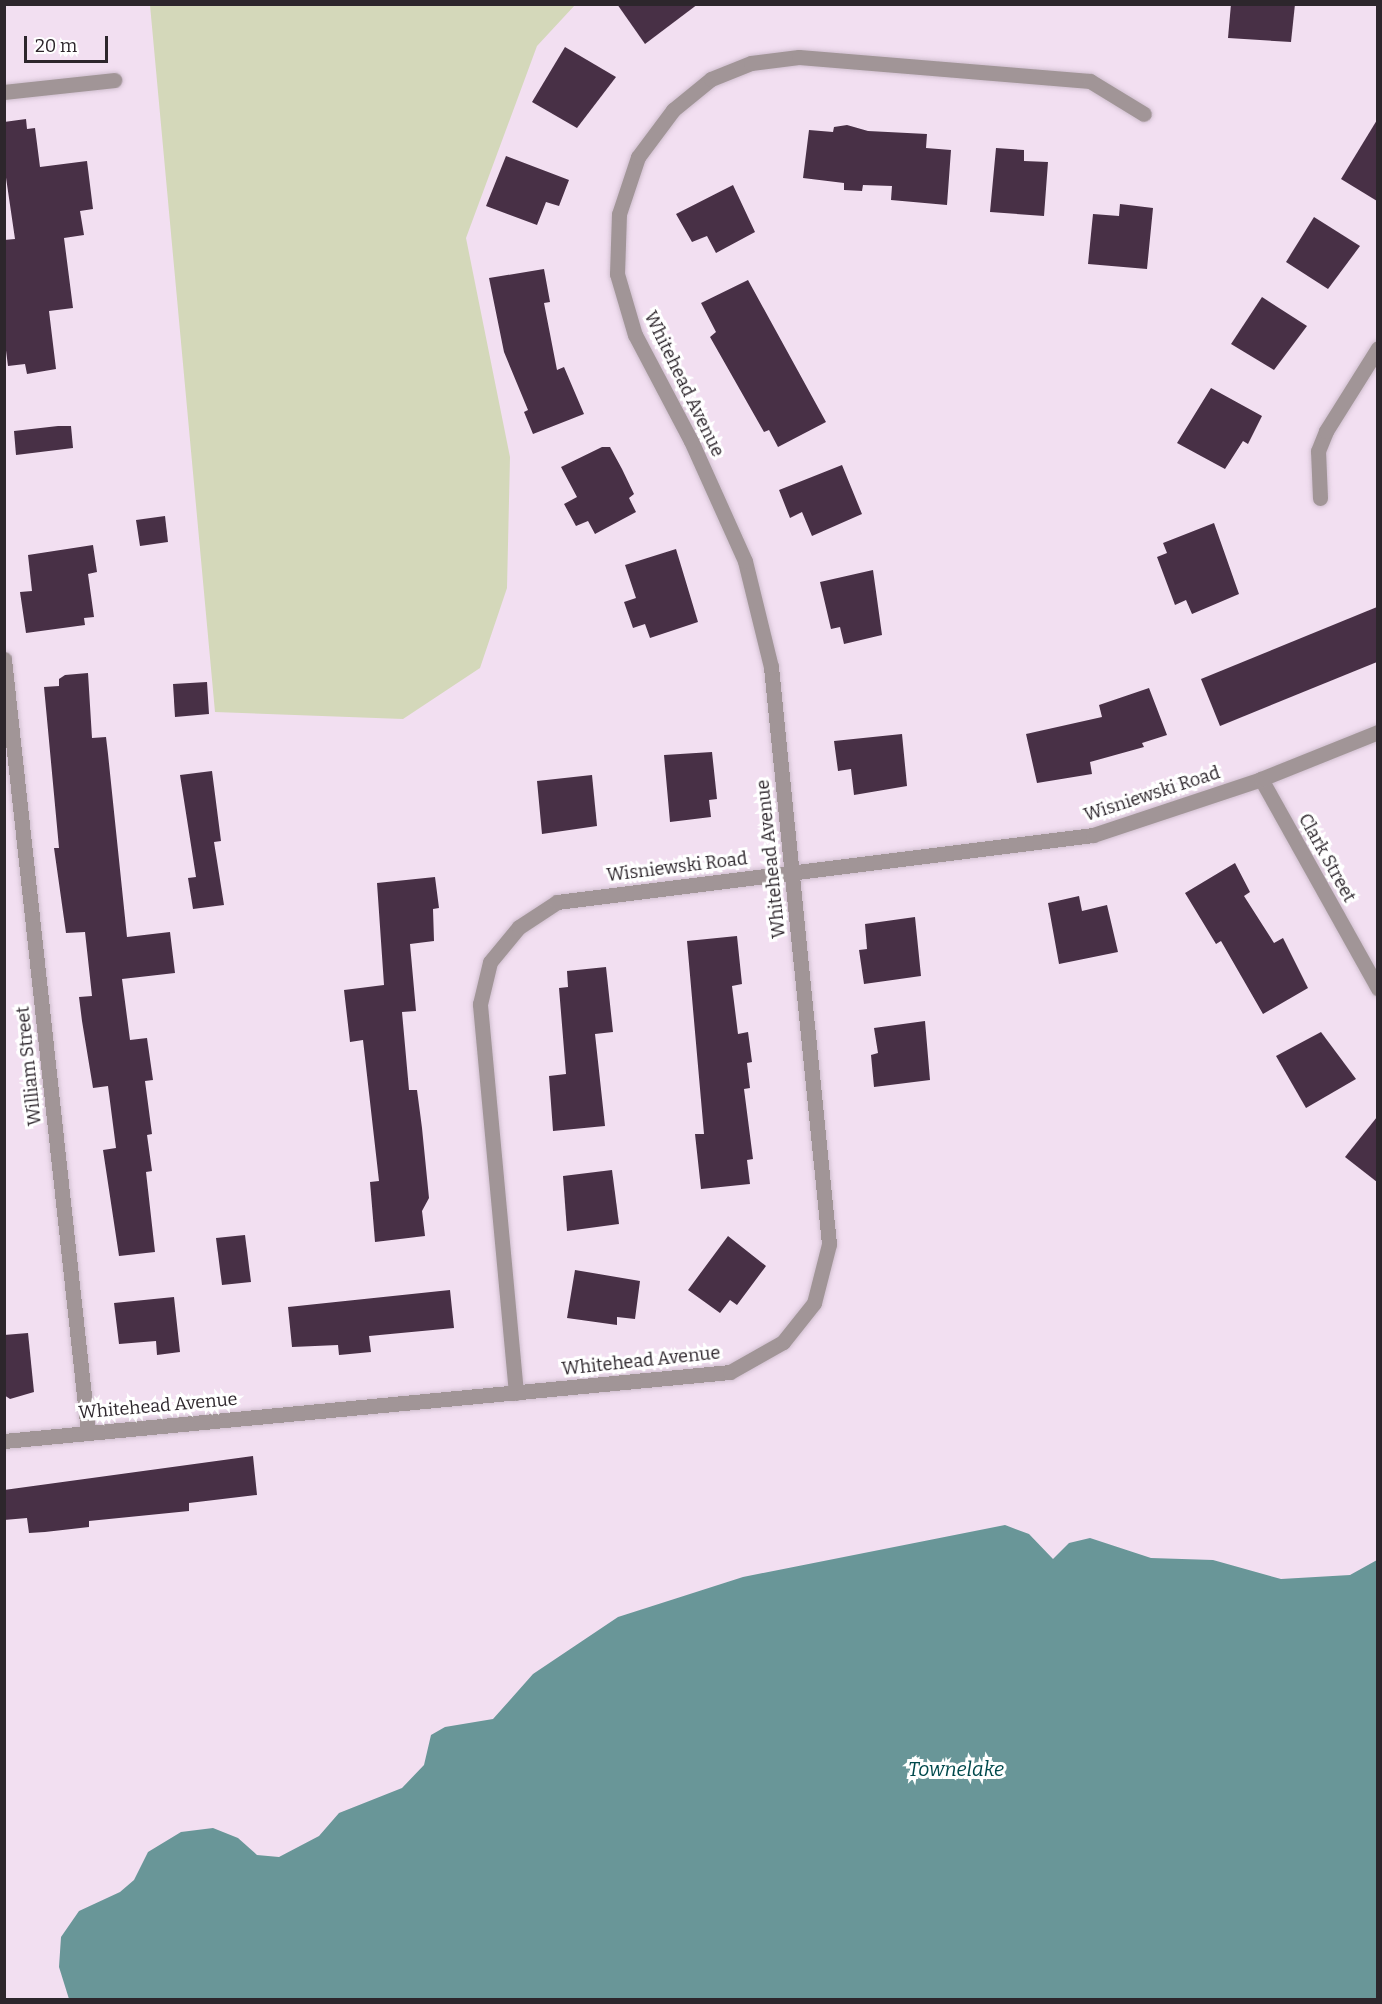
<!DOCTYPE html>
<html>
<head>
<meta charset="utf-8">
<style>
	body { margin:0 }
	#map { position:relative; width:1382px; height:2004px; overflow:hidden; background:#f2dff1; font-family:Bitter,serif }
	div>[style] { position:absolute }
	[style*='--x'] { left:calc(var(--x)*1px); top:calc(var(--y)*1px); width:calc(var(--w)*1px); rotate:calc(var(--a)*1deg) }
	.green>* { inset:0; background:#d4d8ba }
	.water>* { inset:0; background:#699698 }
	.building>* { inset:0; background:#483046 }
	.roads { filter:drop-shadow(0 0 2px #cfbece) drop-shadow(0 0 2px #cfbece) }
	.minor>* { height:15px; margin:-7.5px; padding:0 7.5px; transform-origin:7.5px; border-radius:7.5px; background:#a19597 }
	span { translate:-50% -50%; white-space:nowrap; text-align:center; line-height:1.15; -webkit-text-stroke:6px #fff; paint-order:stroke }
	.street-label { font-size:18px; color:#2d262c }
	.water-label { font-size:20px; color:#00494c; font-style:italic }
	.frame { position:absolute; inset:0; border:6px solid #2d262c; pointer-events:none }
	.scale { position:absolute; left:24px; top:36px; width:84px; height:27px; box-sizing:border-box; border:3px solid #2d262c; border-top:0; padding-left:8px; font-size:18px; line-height:21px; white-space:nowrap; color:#2d262c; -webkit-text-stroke:4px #fff; paint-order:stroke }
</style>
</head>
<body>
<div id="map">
	<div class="green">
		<i style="clip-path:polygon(150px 5px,575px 5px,537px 46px,466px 238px,510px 457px,507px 588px,480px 668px,403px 719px,215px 712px)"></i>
	</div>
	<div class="water">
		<i style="clip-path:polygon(1005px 1525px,1029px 1534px,1053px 1559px,1069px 1543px,1090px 1538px,1151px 1558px,1213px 1560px,1281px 1579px,1350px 1575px,1377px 1560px,1377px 1999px,69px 1999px,59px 1967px,61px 1937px,79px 1911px,120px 1892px,134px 1880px,148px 1852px,181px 1832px,213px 1828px,238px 1838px,257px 1855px,279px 1857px,319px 1836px,339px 1813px,402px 1788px,424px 1765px,431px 1735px,445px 1727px,493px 1719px,533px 1674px,618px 1617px,743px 1577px)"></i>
	</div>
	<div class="building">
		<i style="clip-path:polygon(617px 4px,698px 4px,645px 44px)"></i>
		<i style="clip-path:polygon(1231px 4px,1295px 4px,1291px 42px,1228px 38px)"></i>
		<i style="clip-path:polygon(565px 47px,616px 77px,577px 128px,532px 102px)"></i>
		<i style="clip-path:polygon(26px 119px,27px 129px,35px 128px,40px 167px,87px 161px,93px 209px,80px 211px,84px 235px,64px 238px,73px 308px,49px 311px,56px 369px,27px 374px,25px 364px,8px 366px,4px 335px,4px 240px,15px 239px,4px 164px,4px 122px)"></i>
		<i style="clip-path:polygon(1377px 120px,1377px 201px,1341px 179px)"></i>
		<i style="clip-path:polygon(847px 125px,868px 131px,927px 134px,926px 148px,951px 150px,947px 205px,891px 200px,892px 186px,863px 185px,862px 191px,844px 190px,844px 183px,803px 178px,809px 130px,833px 132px,834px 127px)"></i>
		<i style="clip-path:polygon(996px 148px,1024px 150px,1024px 161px,1048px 162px,1044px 216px,990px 212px)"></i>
		<i style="clip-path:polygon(506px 156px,569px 180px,559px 206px,546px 202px,537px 225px,486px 206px)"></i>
		<i style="clip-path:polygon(733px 185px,755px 232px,716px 253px,707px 236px,692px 242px,676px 214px)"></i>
		<i style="clip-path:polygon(1120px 204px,1153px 208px,1147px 269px,1088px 264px,1093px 214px,1119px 216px)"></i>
		<i style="clip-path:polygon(1314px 217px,1360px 246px,1328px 289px,1286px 262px)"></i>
		<i style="clip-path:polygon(544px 269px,550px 302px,544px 303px,557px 370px,564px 367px,584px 414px,533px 434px,524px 412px,528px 410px,504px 352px,489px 278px)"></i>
		<i style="clip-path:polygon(748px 280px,826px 422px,778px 447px,769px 430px,764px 432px,710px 337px,716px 332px,701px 303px)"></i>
		<i style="clip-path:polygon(1262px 297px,1307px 326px,1274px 370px,1231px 344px)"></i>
		<i style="clip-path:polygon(1211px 388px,1262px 416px,1248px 444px,1243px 441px,1225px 469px,1177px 443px)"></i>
		<i style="clip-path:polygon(58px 426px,71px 426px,73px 448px,16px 455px,14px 431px)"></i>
		<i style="clip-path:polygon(602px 447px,610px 447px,622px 469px,634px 494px,629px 498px,636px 512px,595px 534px,588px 521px,576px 526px,564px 504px,577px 497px,561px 467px)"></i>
		<i style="clip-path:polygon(842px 465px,862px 514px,812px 536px,802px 512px,790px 518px,779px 490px)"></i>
		<i style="clip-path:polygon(165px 516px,168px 542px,140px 546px,136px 520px)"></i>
		<i style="clip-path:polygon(1214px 523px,1239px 594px,1192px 614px,1186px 600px,1175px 605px,1157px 557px,1167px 553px,1163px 543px)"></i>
		<i style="clip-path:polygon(93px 545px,97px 572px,88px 574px,94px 617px,84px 618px,85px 625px,26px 633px,20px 592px,32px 591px,28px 555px)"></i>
		<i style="clip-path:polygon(676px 549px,698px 622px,650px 638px,645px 624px,633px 628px,624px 602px,636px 598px,625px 565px)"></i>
		<i style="clip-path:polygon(873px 570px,882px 635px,844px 644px,840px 627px,831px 629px,820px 582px)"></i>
		<i style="clip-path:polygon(1377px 607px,1377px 662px,1220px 726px,1201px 679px)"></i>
		<i style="clip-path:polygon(88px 673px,92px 738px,106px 737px,108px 754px,127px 937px,170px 932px,175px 973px,122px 979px,130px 1040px,147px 1038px,153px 1080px,145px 1081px,152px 1134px,147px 1135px,152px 1171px,146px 1172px,155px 1252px,119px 1256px,103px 1150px,116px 1148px,108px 1086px,93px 1088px,82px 1021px,79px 997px,92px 996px,85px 932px,66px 933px,54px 848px,59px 848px,44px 687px,59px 686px,59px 679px,65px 675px)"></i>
		<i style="clip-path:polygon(207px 682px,209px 714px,175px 717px,173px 684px)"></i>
		<i style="clip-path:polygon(1149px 688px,1167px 735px,1142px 743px,1144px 747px,1090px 762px,1092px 774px,1037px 783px,1026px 734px,1102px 717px,1099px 705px)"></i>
		<i style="clip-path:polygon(902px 734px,907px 786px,854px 795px,851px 769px,838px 771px,834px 741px)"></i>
		<i style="clip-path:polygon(712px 752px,717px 799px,709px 800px,711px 817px,670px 822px,664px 755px)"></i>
		<i style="clip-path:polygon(212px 771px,221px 841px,214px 842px,224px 905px,193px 909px,188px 878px,196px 877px,180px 775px)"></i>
		<i style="clip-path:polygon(592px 775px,597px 826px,542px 834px,537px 781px)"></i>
		<i style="clip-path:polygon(1235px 863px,1250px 892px,1244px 896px,1274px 943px,1283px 938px,1308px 988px,1263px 1014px,1221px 941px,1216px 944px,1185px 893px)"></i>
		<i style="clip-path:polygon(435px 877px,439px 908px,433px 909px,434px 941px,410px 944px,416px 1011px,402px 1012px,409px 1090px,417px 1090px,422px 1128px,429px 1198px,422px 1211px,425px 1236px,375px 1242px,370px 1182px,379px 1181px,363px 1040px,350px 1042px,344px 990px,384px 985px,377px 883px)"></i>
		<i style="clip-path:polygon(1079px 896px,1082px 911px,1107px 905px,1118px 952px,1059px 964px,1048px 903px)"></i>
		<i style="clip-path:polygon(915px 917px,921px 976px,864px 984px,859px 950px,867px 949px,865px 924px)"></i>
		<i style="clip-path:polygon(737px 936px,742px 984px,732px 986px,738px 1034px,748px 1032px,752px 1062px,747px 1063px,750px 1088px,744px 1089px,753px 1159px,747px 1160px,750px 1184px,701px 1189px,695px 1134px,704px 1134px,687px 941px)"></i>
		<i style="clip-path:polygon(606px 967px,613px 1032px,595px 1034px,605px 1126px,553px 1131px,549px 1076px,566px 1074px,559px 988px,568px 987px,567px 971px)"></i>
		<i style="clip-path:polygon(925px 1021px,930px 1080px,874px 1087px,871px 1055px,878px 1053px,874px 1028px)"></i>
		<i style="clip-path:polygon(1321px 1032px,1356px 1079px,1306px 1108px,1276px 1056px)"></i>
		<i style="clip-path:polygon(1377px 1117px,1377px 1182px,1345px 1157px)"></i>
		<i style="clip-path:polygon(612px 1170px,619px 1224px,567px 1231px,563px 1176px)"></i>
		<i style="clip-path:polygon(245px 1235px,251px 1282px,222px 1285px,216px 1238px)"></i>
		<i style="clip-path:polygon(728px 1236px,766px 1266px,737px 1305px,730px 1300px,720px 1313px,688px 1290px)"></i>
		<i style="clip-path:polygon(575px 1270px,640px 1281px,635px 1319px,617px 1317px,617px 1325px,567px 1318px)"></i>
		<i style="clip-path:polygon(450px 1290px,454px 1328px,369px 1336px,371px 1352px,339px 1355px,338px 1345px,292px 1347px,288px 1307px)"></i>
		<i style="clip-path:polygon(174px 1297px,180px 1352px,157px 1355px,156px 1341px,119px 1344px,114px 1303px)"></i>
		<i style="clip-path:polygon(28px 1333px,34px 1392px,10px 1399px,4px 1395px,4px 1335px)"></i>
		<i style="clip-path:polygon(253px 1456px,257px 1495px,189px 1503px,189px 1511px,89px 1521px,89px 1527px,45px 1532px,29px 1533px,27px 1518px,4px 1520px,4px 1490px)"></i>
	</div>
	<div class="roads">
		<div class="minor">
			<i style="--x:4;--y:92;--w:111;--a:-6.2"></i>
			<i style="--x:1320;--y:498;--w:47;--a:-92.4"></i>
			<i style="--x:1318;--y:451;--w:22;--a:-68"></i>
			<i style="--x:1326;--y:431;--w:98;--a:-57.9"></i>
			<i style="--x:4;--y:659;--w:778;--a:83.8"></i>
			<i style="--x:1261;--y:779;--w:240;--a:60.8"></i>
			<i style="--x:516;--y:1393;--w:391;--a:-95.3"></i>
			<i style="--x:480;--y:1004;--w:43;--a:-76.6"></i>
			<i style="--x:490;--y:962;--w:45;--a:-50.4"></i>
			<i style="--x:519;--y:927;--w:45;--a:-33.3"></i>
			<i style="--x:557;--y:902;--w:540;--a:-7.13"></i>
			<i style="--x:1093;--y:835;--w:177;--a:-18.4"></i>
			<i style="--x:1261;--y:779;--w:126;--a:-21.9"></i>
			<i style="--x:4;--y:1441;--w:729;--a:-5.43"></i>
			<i style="--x:730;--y:1372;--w:61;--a:-29.5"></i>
			<i style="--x:783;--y:1342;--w:50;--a:-51.5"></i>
			<i style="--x:814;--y:1303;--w:61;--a:-75.7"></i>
			<i style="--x:829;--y:1244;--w:580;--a:-95.74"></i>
			<i style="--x:771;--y:667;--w:109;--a:-103.8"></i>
			<i style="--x:745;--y:561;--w:132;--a:-114.2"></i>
			<i style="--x:691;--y:441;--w:120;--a:-117.8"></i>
			<i style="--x:635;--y:335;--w:64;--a:-106.4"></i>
			<i style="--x:617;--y:274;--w:60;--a:-88.1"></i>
			<i style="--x:619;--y:214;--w:60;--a:-71.6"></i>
			<i style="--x:638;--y:157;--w:59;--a:-53.3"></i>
			<i style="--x:673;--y:110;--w:49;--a:-39.2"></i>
			<i style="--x:711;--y:79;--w:43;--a:-21.8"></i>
			<i style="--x:751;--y:63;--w:48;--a:-7.1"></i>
			<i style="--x:799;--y:57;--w:292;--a:4.7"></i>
			<i style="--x:1090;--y:81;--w:63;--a:31.4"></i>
		</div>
	</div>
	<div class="street-label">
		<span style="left:684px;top:384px;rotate:64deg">Whitehead Avenue</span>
		<span style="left:1152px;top:794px;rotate:-18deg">Wisniewski Road</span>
		<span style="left:1327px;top:858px;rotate:61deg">Clark Street</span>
		<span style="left:771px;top:859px;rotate:-96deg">Whitehead Avenue</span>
		<span style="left:677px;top:867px;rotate:-7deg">Wisniewski Road</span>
		<span style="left:29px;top:1066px;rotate:-96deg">William Street</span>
		<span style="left:641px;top:1361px;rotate:-6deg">Whitehead Avenue</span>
		<span style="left:158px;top:1406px;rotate:-5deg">Whitehead Avenue</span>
	</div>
	<div class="water-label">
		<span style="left:956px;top:1769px">Townelake</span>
	</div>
	<div class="frame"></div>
	<div class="scale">20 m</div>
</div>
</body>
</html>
